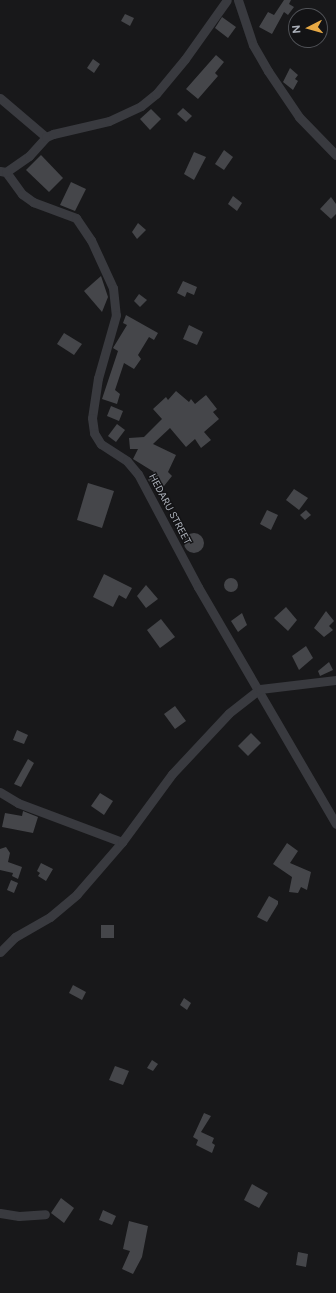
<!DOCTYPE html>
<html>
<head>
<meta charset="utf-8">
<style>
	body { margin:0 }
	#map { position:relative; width:336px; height:1293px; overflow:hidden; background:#18181a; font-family:Figtree,sans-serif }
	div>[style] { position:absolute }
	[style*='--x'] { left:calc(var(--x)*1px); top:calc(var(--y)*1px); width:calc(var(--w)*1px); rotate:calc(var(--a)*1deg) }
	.building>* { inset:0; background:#45464a }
	.round { border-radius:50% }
	.minor>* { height:9px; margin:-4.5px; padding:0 4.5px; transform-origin:4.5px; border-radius:4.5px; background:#393a3f }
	span { translate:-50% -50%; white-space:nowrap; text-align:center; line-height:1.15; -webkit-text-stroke:3px #131315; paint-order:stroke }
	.street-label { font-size:10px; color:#abb0b9 }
	.north { position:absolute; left:288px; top:8px; width:40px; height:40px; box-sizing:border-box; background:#131315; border:1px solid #505257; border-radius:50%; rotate:264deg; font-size:11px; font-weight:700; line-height:16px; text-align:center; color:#abb0b9 }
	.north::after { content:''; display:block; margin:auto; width:14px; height:18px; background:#e6a844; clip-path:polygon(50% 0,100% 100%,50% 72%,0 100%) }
</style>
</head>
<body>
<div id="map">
	<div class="building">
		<i style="clip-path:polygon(284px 0,291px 0,289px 4px,294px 7px,288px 15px,284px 12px,272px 34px,259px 27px,268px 12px,274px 15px)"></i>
		<i style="clip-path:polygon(125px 14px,134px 18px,130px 26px,121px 21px)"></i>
		<i style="clip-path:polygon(222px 17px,236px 27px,228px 38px,215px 28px)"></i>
		<i style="clip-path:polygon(216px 55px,224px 62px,215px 73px,218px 76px,198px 99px,186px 89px)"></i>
		<i style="clip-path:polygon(93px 59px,100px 64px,94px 73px,87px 68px)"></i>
		<i style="clip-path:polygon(290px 68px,298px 75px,295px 79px,298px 81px,293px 90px,283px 82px)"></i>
		<i style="clip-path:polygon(183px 108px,192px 116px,186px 122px,177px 114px)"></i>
		<i style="clip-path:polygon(151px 109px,161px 119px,150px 130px,140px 119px)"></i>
		<i style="clip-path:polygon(224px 150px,233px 157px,224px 170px,215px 164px)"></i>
		<i style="clip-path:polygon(194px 152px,206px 157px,194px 180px,184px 174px)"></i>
		<i style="clip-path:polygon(41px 155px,63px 178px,49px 192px,26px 170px)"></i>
		<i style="clip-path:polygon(71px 182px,86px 189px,75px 211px,60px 205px)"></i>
		<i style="clip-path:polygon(233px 196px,242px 203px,237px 211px,228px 204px)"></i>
		<i style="clip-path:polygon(331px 197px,336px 204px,336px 214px,331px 219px,320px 209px)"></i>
		<i style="clip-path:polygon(138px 223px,146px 230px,137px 239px,132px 232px)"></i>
		<i style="clip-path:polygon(101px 276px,108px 297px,102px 312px,84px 291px)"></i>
		<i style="clip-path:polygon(183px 281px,197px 287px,194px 295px,187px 292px,185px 297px,177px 293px)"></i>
		<i style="clip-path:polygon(139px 294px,147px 300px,140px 307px,134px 301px)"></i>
		<i style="clip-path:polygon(126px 315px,158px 333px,154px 340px,149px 337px,138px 355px,141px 359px,134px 369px,124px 363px,115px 390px,120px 394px,117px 404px,102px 399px,118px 351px,113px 348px,127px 325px,123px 323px)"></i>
		<i style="clip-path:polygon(189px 325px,203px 332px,197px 345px,183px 339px)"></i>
		<i style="clip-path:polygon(64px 333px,82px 344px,74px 355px,57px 344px)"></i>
		<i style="clip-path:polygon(176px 391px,189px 402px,191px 399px,195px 404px,206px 395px,217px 409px,213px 412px,219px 419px,204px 432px,211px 440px,201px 448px,195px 439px,186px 447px,170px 428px,153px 444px,176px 455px,168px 472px,172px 476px,160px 491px,148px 480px,154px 472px,133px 459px,138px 449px,130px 449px,129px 438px,144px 437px,162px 419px,153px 409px,166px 397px,168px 400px)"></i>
		<i style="clip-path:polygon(111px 406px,123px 411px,119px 421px,107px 416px)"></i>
		<i style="clip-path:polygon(117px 424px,125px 430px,116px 442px,108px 436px)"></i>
		<i style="clip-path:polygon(88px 483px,114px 491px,102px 528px,77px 520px)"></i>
		<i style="clip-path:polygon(294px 489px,308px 498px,299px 510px,286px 500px)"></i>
		<i style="clip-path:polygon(267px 510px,278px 515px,271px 530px,260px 524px)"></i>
		<i style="clip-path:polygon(306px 510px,311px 515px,305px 520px,300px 515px)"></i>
		<i class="round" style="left:184px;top:533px;width:20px;height:20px"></i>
		<i style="clip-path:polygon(104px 574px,132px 588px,126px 599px,119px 595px,113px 607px,93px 597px)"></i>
		<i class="round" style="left:224px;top:578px;width:14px;height:14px"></i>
		<i style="clip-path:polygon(146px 585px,158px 599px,146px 608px,137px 596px)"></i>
		<i style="clip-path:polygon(286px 607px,297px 620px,288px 631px,274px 618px)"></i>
		<i style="clip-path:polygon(326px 611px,334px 621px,329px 626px,333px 630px,324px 637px,314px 628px)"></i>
		<i style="clip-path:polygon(242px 613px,247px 625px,238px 632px,231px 621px)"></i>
		<i style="clip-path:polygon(161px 619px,175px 637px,160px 648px,147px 630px)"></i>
		<i style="clip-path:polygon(306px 646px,313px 658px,299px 670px,292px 656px)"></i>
		<i style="clip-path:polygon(329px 662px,333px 670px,320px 676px,318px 671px)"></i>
		<i style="clip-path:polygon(175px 706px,186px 721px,175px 729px,164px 714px)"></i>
		<i style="clip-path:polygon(17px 730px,28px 735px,24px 744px,13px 740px)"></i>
		<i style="clip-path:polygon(251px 733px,261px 743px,248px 756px,238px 746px)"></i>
		<i style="clip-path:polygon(28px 759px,34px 763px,21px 787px,14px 784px)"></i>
		<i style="clip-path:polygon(100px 793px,113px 801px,104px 815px,91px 806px)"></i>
		<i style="clip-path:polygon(23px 811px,38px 817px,33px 833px,2px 827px,5px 813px,22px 816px)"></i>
		<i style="clip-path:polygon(287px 843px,298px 851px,290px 863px,311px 872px,307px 890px,301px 887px,298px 893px,289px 892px,292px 877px,273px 864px)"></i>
		<i style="clip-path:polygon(6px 847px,10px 853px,8px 862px,22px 867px,18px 879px,12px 876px,13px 873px,0 870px,0 849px)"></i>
		<i style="clip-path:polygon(41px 863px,53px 869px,46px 881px,38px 876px,40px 873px,37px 871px)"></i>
		<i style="clip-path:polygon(11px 880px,18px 883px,14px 893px,7px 890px)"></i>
		<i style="clip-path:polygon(269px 896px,278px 901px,278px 904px,267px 922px,257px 917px)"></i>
		<i style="clip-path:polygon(101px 925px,114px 925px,114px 938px,101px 938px)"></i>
		<i style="clip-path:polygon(73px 985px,86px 992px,82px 1000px,69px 993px)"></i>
		<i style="clip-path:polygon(184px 998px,191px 1003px,187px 1010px,180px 1005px)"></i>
		<i style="clip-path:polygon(152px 1060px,158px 1064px,153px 1071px,147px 1068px)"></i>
		<i style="clip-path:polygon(115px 1066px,129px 1071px,123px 1085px,109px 1080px)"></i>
		<i style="clip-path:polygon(204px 1113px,211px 1116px,201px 1132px,214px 1138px,212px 1143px,215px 1145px,212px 1153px,196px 1145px,198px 1140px,193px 1137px)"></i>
		<i style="clip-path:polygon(252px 1184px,268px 1193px,259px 1208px,244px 1200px)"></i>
		<i style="clip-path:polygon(61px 1198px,74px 1208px,64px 1223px,51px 1213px)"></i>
		<i style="clip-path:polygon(103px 1210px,116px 1216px,112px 1225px,99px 1220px)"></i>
		<i style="clip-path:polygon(129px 1221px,148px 1226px,142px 1257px,133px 1274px,122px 1269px,130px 1251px,123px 1249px)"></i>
		<i style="clip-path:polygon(298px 1252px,308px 1254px,306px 1267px,296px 1265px)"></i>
	</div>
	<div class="minor">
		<i style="--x:238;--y:0;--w:47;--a:71.6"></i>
		<i style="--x:253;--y:45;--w:30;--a:60"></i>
		<i style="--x:268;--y:71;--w:55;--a:56"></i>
		<i style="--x:299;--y:117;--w:53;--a:45.8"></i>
		<i style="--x:0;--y:98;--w:60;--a:40.3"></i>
		<i style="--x:0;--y:171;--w:6;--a:9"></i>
		<i style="--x:6;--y:172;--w:27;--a:54"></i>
		<i style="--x:22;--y:194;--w:14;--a:36"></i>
		<i style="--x:33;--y:202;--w:46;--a:20.4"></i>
		<i style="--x:76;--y:218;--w:27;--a:56"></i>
		<i style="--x:91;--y:240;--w:53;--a:65.4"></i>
		<i style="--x:113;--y:288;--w:27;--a:84"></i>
		<i style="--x:116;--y:315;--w:66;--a:105.9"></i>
		<i style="--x:98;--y:378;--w:40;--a:98.5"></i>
		<i style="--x:92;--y:418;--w:15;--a:82"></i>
		<i style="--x:94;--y:433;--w:13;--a:58"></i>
		<i style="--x:101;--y:444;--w:31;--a:33"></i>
		<i style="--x:127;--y:461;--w:17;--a:50"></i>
		<i style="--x:138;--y:474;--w:128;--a:62"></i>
		<i style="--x:198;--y:587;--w:274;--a:59.8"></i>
		<i style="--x:6;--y:172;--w:28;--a:-35"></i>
		<i style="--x:29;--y:156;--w:25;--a:-48"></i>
		<i style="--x:46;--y:137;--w:8;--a:-23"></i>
		<i style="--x:53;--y:134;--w:57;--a:-13.1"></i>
		<i style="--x:109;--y:121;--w:35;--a:-25"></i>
		<i style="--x:141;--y:106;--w:19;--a:-39"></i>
		<i style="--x:156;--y:94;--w:45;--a:-50.4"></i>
		<i style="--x:185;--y:59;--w:72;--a:-54.6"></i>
		<i style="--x:0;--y:792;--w:21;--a:31"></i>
		<i style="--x:18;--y:803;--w:111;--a:20.6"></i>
		<i style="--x:0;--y:952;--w:21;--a:-45"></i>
		<i style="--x:15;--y:937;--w:40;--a:-29.7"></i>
		<i style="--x:50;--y:917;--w:35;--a:-40"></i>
		<i style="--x:77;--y:894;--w:69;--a:-49.1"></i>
		<i style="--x:122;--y:842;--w:84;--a:-53.7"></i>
		<i style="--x:172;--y:774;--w:83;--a:-46.9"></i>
		<i style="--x:229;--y:713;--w:39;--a:-38"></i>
		<i style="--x:260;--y:689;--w:77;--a:-6.8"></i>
		<i style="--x:0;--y:1213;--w:19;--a:9"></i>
		<i style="--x:19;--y:1216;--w:26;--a:-4"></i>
	</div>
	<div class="street-label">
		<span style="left:170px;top:509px;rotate:62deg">HEDARU STREET</span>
	</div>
	<div class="north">N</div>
</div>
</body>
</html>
